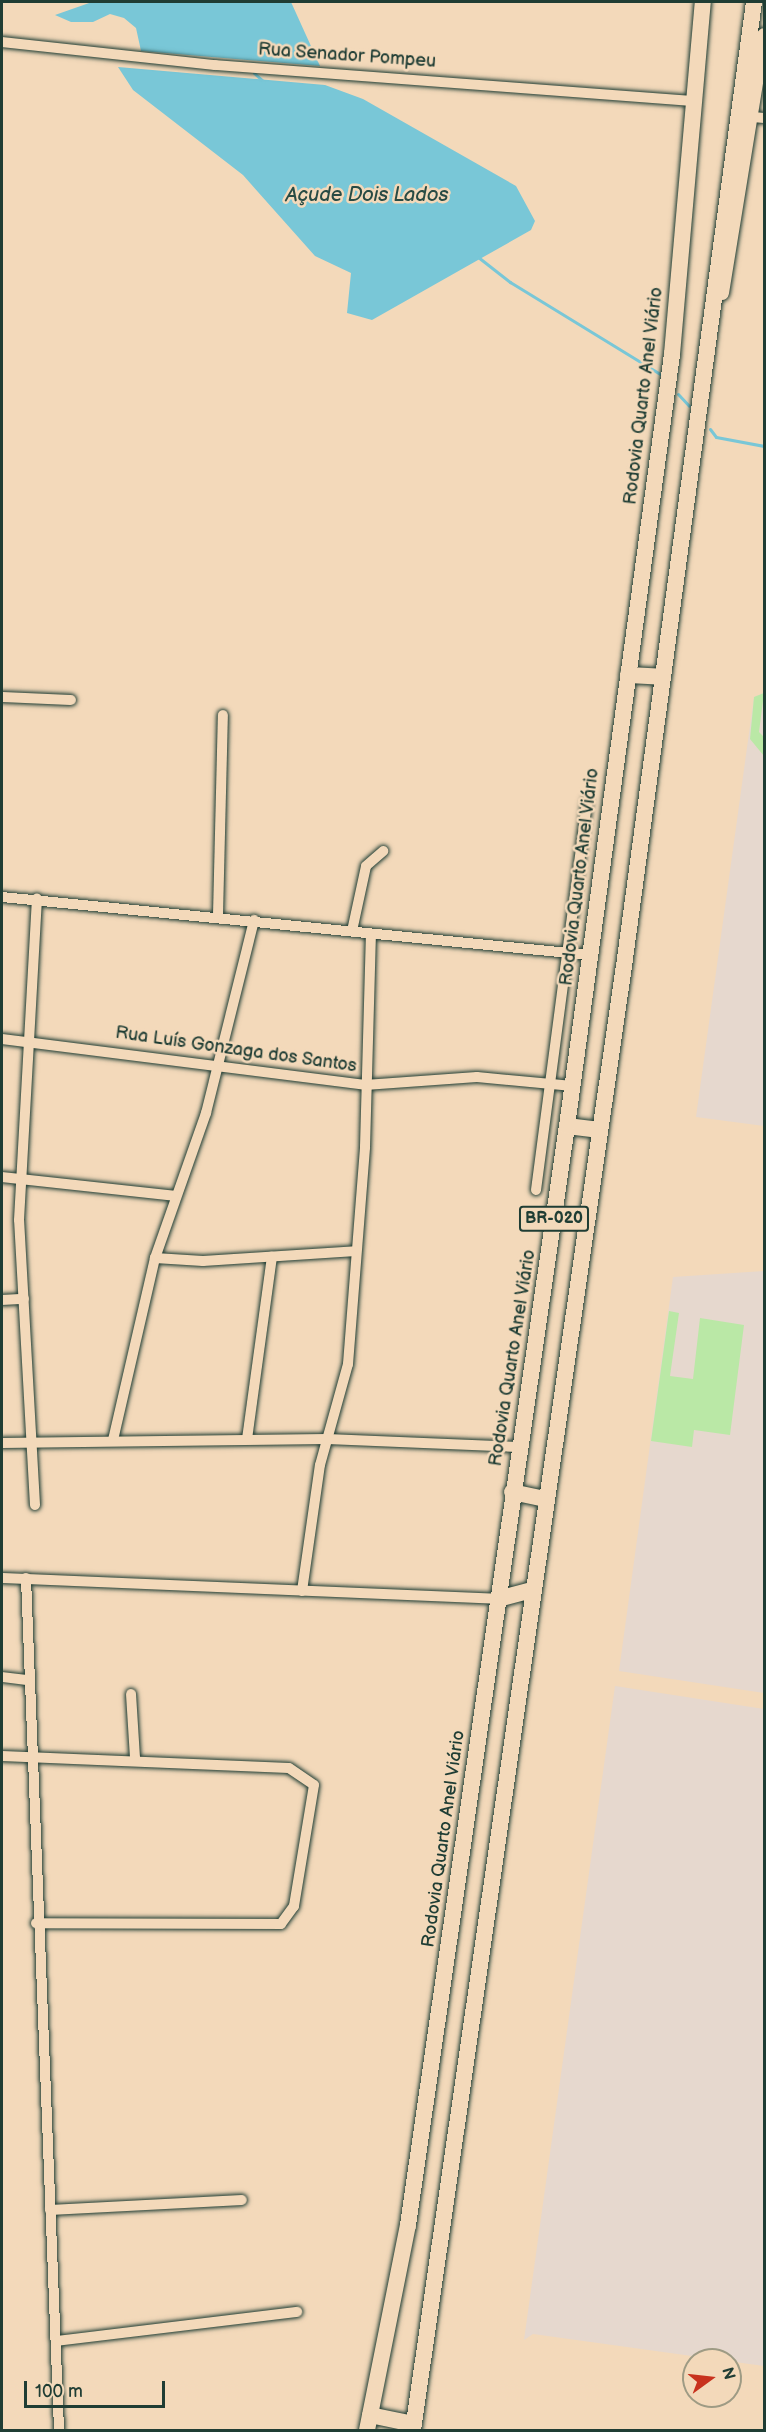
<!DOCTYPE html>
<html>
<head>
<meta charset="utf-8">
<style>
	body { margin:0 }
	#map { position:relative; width:766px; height:2432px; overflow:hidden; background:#f3d9ba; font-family:"Balsamiq Sans",sans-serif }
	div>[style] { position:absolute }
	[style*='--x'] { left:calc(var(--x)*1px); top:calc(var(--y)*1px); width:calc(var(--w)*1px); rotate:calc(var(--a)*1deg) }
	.built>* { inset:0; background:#e6d8ce }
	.green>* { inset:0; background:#bae8a6 }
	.water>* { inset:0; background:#79c7d7 }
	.stream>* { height:3px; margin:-1.5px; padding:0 1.5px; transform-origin:1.5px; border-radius:1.5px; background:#79c7d7 }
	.roads { filter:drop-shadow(0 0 2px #1f3d34) drop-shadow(0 0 2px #1f3d34) }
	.minor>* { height:10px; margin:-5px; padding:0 5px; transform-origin:5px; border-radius:5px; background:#f3d9ba }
	.tertiary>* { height:14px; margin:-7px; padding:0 7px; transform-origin:7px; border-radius:7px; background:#f3d9ba }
	.trunk>* { height:16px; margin:-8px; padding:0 8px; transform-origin:8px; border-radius:8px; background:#f3d9ba }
	span { translate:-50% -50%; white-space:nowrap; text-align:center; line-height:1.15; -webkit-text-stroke:5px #f3d9ba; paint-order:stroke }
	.shield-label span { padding:2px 4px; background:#f3d9ba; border:2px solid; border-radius:4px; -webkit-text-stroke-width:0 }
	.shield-label { font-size:16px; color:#1f3d34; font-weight:700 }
	.street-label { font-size:18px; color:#1f3d34 }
	.water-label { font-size:20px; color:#284b44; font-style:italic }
	.frame { position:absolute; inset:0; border:3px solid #1f3d34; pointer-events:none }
	.north { position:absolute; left:682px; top:2348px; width:60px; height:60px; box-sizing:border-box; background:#f3d9ba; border:2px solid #9e9b84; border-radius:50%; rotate:75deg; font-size:16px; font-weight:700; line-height:24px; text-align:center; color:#1f3d34 }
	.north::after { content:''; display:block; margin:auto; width:21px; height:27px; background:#c8321e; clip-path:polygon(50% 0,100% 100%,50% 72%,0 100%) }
	.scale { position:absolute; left:24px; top:2381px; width:141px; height:27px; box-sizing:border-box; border:3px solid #1f3d34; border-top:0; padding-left:8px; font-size:18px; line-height:21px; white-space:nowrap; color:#1f3d34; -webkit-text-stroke:4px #f3d9ba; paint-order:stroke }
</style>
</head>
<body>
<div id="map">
	<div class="built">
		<i style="clip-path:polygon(764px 693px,764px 1126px,696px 1117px,754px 697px)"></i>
		<i style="clip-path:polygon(764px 1271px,764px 1693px,619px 1671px,673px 1277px)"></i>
		<i style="clip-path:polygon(615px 1686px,764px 1709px,764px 2366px,533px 2334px,524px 2340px)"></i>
	</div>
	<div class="green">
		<i style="clip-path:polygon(764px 693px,759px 732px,764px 737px,764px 756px,750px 739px,754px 697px)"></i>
		<i style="clip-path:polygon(669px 1311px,679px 1313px,670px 1376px,693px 1379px,700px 1318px,744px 1325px,730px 1435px,694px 1430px,692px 1447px,651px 1441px)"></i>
	</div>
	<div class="water">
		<i style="clip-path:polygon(92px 2px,291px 2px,320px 66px,141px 51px,136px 28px,124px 18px,110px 14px,93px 22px,71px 22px,55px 15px)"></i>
		<i style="clip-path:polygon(118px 67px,325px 85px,363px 99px,516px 186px,535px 221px,531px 230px,372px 320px,347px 313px,351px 273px,315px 256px,243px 175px,133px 90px)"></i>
	</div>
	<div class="stream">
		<i style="--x:254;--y:73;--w:13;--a:42"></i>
		<i style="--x:478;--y:257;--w:41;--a:38"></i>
		<i style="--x:510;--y:282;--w:176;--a:31.5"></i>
		<i style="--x:678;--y:394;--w:16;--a:47"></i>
		<i style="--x:710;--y:429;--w:10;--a:53"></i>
		<i style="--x:716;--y:437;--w:49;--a:10.6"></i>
	</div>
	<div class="roads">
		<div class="minor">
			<i style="--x:2;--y:42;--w:214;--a:6.2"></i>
			<i style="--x:215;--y:65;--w:477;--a:4.3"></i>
			<i style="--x:753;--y:117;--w:11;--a:5"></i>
			<i style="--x:2;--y:697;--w:69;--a:2.5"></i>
			<i style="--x:2;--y:897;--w:590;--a:5.64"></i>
			<i style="--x:218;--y:915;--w:200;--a:-88.6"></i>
			<i style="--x:352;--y:931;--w:66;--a:-77.8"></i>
			<i style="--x:366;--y:866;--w:23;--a:-41"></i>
			<i style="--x:2;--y:1039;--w:366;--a:7.2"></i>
			<i style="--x:365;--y:1085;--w:112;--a:-4.1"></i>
			<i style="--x:477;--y:1077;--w:96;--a:5.4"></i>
			<i style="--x:2;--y:1177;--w:175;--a:6.2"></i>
			<i style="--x:536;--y:1190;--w:392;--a:-82.5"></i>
			<i style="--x:155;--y:1258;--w:48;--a:3.6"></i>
			<i style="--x:203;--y:1261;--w:153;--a:-3.7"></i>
			<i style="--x:2;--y:1300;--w:22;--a:-3"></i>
			<i style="--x:247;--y:1439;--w:184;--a:-82.2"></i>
			<i style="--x:113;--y:1440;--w:187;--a:-77"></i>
			<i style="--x:155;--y:1258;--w:154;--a:-70.6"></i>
			<i style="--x:206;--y:1113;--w:199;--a:-76"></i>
			<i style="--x:2;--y:1443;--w:325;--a:-0.7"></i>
			<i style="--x:327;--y:1439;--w:191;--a:2.4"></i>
			<i style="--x:35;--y:1505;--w:285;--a:-93.2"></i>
			<i style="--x:19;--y:1220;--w:322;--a:-86.8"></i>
			<i style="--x:2;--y:1578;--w:496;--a:2.4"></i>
			<i style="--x:26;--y:1578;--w:853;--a:87.78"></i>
			<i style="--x:302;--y:1591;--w:127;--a:-81.9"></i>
			<i style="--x:320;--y:1465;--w:105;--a:-74.5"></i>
			<i style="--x:348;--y:1364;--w:218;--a:-85.5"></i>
			<i style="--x:365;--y:1147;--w:212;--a:-88.4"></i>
			<i style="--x:2;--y:1677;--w:26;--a:7"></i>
			<i style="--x:131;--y:1694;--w:64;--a:86.4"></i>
			<i style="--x:2;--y:1756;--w:287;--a:2.4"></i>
			<i style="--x:289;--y:1768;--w:30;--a:34"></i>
			<i style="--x:314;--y:1785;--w:123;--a:99.4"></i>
			<i style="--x:294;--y:1906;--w:22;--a:126"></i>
			<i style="--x:281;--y:1924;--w:245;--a:-179.8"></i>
			<i style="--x:50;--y:2210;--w:192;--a:-3"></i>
			<i style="--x:56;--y:2341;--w:243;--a:-6.9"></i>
		</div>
		<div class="tertiary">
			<i style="--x:722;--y:293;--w:261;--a:-80.8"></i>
		</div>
		<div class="trunk">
			<i style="--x:628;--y:675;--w:35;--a:3"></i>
			<i style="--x:567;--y:1126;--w:33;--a:7"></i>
			<i style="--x:512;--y:1492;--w:35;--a:12"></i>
			<i style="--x:498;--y:1599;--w:35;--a:-15"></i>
			<i style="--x:370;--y:2415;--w:45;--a:11.6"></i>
			<i style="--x:367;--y:2430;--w:209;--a:-78.7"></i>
			<i style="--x:408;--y:2225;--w:1110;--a:-81.77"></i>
			<i style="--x:567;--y:1126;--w:779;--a:-82.25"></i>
			<i style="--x:672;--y:354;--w:353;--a:-85"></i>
			<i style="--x:413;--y:2430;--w:1479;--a:-81.8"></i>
			<i style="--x:624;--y:966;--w:973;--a:-82.32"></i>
		</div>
	</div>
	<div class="shield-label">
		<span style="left:554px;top:1219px">BR-020</span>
	</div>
	<div class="street-label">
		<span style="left:347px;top:56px;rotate:4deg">Rua Senador Pompeu</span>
		<span style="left:644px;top:396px;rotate:-83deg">Rodovia Quarto Anel Viário</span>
		<span style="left:580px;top:877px;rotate:-83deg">Rodovia Quarto Anel Viário</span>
		<span style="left:236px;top:1050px;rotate:8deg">Rua Luís Gonzaga dos Santos</span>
		<span style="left:513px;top:1358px;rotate:-81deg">Rodovia Quarto Anel Viário</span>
		<span style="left:444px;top:1839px;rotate:-82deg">Rodovia Quarto Anel Viário</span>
	</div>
	<div class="water-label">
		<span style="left:367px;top:195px">Açude Dois Lados</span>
	</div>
	<div class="frame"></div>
	<div class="north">N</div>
	<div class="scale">100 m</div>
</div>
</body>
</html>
